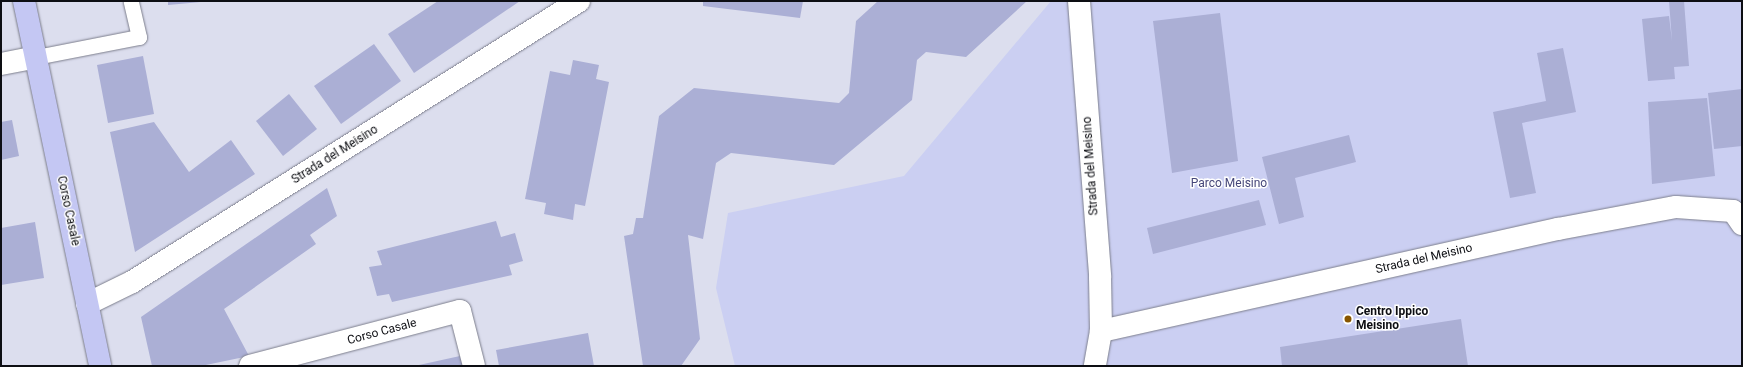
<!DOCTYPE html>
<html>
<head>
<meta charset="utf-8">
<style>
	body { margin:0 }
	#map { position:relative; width:1743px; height:367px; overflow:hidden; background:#dcdeee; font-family:Roboto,sans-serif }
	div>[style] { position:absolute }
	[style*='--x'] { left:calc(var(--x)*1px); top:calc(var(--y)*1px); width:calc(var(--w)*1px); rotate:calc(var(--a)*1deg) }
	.green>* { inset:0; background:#cbcff2 }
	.building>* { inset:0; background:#abafd5 }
	.roads { filter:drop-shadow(0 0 1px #7c7e8c) drop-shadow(0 0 1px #7c7e8c) }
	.service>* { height:15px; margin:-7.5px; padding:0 7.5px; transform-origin:7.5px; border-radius:7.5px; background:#fff }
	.minor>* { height:22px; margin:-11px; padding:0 11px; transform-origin:11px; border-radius:11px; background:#fff }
	.primary>* { height:22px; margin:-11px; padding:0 11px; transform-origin:11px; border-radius:11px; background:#c4c7f3 }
	.dots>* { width:11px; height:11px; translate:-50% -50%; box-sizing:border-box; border:2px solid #fff; border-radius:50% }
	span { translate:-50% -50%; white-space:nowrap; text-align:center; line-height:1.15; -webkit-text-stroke:3px #fff; paint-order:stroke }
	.street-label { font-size:12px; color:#0d0e13 }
	.park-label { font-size:12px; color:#454679 }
	.poi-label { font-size:12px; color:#0d0e13; font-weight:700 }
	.left { translate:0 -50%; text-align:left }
	.frame { position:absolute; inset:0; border:2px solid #0d0e13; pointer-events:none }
</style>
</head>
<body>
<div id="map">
	<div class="green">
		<i style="clip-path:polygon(1051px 1px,1742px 1px,1742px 366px,735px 366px,716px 288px,728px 213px,904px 176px)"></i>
	</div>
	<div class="building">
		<i style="clip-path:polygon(168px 1px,201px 1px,201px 2px,168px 5px)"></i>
		<i style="clip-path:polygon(438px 1px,520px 1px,414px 73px,388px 34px)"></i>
		<i style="clip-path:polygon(703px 1px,803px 1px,800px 18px,703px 6px)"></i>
		<i style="clip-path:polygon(878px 1px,1027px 1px,966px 57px,926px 52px,917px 60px,912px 100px,834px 165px,731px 153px,716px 163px,703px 239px,688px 235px,700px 339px,681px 366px,643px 366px,624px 236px,633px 234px,636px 218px,643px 218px,659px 116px,694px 88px,839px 103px,849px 93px,856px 21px)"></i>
		<i style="clip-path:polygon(1669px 1px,1684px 1px,1689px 66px,1674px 67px,1675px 79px,1648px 81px,1642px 19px,1669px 16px,1672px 41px)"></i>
		<i style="clip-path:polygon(1220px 13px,1238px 161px,1172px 173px,1153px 21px)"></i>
		<i style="clip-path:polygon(374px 44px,401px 81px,341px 124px,314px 86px)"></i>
		<i style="clip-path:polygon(1563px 48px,1576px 112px,1522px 123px,1536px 193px,1510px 198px,1493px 112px,1546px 101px,1537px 53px)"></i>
		<i style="clip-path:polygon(143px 56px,154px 114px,108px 123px,97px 65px)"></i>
		<i style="clip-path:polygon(573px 60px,599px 65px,596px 79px,609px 82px,585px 206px,575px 204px,573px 220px,544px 214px,546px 203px,525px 199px,550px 71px,570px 75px)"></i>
		<i style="clip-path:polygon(1742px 89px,1742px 146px,1714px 149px,1708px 93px)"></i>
		<i style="clip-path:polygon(289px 94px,317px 129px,283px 156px,256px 121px)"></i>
		<i style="clip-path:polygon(1707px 98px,1715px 176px,1652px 184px,1648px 102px)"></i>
		<i style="clip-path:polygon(12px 120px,19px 156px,1px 160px,1px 122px)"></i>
		<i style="clip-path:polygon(154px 122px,189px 172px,231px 140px,255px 174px,135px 252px,110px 132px)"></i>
		<i style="clip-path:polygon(1349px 135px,1356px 162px,1295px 178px,1304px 217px,1279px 224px,1262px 157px)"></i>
		<i style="clip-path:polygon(327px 188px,337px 216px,310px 235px,316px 244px,224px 309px,249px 356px,201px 366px,152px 366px,141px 317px)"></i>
		<i style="clip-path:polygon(1259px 200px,1266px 225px,1153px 254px,1147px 228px)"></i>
		<i style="clip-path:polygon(496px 221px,501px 237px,515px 233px,523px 261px,509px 265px,512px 275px,392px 302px,389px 294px,377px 296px,369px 267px,382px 265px,377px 251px)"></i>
		<i style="clip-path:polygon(35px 222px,44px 278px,1px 285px,1px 228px)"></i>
		<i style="clip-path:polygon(1461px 319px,1468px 366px,1282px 366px,1280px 347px)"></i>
		<i style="clip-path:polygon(588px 333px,594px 366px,499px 366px,496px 350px)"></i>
		<i style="clip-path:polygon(460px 356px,463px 366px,419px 366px,419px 365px)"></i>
	</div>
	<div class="roads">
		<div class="service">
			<i style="--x:36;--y:57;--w:105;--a:-11"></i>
			<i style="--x:139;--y:37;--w:37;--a:-103"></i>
		</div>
		<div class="minor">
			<i style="--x:1079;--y:1;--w:277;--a:85.6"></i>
			<i style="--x:1100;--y:277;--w:54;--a:88.9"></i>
			<i style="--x:1101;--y:331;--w:36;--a:100"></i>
			<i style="--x:1;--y:64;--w:36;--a:-11"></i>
			<i style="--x:87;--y:304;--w:50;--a:-26.1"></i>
			<i style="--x:132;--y:282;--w:528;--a:-32.15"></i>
			<i style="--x:1101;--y:331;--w:468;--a:-12.6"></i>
			<i style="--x:1558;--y:229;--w:120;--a:-10.6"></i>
			<i style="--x:1676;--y:207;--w:57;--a:4"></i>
			<i style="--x:1733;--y:211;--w:16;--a:55"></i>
			<i style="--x:250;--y:366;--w:217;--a:-14.7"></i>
			<i style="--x:460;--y:311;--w:57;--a:75.7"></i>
		</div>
		<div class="primary">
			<i style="--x:24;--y:1;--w:373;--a:78.2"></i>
		</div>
	</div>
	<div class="dots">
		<i style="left:1348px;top:319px;background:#885600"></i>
	</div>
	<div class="street-label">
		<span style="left:335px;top:155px;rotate:-32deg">Strada del Meisino</span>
		<span style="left:1091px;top:166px;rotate:-94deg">Strada del Meisino</span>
		<span style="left:68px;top:211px;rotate:78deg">Corso Casale</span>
		<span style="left:1424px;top:259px;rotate:-13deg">Strada del Meisino</span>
		<span style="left:382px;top:332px;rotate:-15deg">Corso Casale</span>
	</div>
	<div class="park-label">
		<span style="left:1229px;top:184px">Parco Meisino</span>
	</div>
	<div class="poi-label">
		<span class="left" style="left:1356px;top:319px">Centro Ippico<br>Meisino</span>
	</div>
	<div class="frame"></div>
</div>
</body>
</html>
